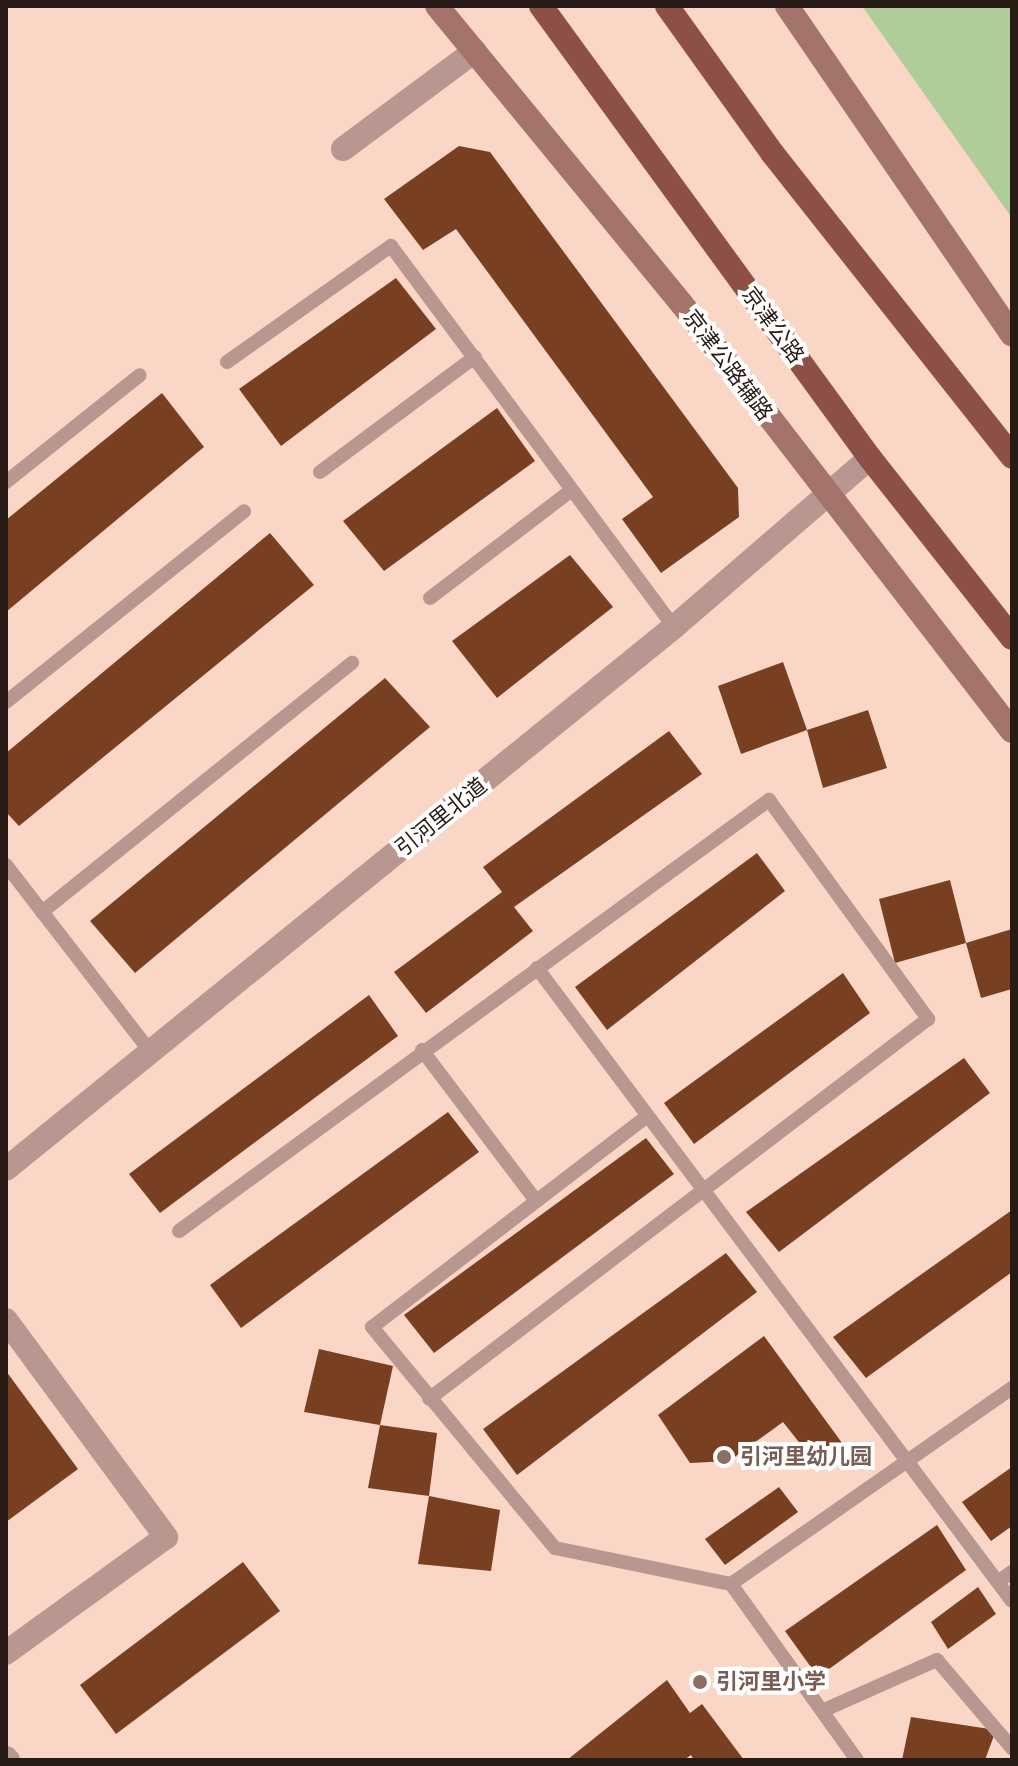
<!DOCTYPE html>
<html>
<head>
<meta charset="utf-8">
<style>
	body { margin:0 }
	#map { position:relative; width:1018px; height:1766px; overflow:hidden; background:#f9d6c5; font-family:Rubik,"Noto Sans SC",sans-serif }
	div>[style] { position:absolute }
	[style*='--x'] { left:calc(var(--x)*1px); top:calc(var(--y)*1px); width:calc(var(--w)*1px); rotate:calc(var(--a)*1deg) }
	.green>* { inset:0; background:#b0cc99 }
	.building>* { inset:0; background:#793f21 }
	.service>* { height:14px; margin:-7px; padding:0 7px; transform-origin:7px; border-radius:7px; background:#b89791 }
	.minor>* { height:24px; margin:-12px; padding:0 12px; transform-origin:12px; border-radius:12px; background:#b89791 }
	.tertiary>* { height:24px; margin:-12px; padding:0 12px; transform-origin:12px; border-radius:12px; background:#b89791 }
	.secondary>* { height:24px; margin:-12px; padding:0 12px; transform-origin:12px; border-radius:12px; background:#a4746c }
	.trunk>* { height:24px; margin:-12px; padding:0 12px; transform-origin:12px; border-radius:12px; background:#8c5046 }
	.dots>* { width:22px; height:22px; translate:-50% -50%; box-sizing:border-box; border:4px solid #fff; border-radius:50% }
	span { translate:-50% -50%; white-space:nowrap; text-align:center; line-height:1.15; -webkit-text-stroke:8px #fff; paint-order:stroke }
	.street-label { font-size:22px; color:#281b15 }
	.education-label { font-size:22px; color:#785e54; font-weight:700 }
	.left { translate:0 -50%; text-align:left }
	.frame { position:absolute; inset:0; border:8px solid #281b15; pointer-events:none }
</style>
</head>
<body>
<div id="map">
	<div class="green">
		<i style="clip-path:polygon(862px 6px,1012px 6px,1012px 218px)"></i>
	</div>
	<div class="building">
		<i style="clip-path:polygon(459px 146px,490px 152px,738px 488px,739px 517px,661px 573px,622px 519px,653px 497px,456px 229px,423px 250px,384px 199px)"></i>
		<i style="clip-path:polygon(396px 278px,436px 329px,281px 446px,239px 389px)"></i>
		<i style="clip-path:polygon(162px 393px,204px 447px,6px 612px,6px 520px)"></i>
		<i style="clip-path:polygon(497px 408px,535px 461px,384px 571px,343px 521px)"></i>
		<i style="clip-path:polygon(270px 533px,314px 585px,19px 826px,6px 812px,6px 753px)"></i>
		<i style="clip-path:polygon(570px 555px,613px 607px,497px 698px,452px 641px)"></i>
		<i style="clip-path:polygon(783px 662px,807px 730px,741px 754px,718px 686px)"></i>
		<i style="clip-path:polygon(385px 678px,430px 727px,135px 973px,90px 921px)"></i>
		<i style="clip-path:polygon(868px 710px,887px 768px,823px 788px,807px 730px)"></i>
		<i style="clip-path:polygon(669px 731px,702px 774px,514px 907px,533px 931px,426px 1013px,394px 972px,502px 892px,483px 867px)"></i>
		<i style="clip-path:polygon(757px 853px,785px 891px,607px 1030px,575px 987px)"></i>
		<i style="clip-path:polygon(950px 880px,966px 943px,895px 963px,879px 899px)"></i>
		<i style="clip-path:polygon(1012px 929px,1012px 989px,981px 998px,966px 943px)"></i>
		<i style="clip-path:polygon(843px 973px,870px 1013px,694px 1144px,664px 1103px)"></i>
		<i style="clip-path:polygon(369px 995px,398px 1036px,160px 1213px,129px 1174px)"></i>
		<i style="clip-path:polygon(964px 1058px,990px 1093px,779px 1252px,746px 1212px)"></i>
		<i style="clip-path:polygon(448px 1112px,479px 1152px,241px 1328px,210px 1285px)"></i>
		<i style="clip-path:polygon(646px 1138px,674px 1174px,434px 1353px,404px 1315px)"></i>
		<i style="clip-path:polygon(1012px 1210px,1012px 1272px,866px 1378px,833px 1337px)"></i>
		<i style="clip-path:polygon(726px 1253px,757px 1292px,517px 1475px,483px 1429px)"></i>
		<i style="clip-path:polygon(764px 1336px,845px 1447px,817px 1465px,783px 1422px,729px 1461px,690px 1463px,658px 1415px)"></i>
		<i style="clip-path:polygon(319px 1349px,393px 1366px,380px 1425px,304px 1412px)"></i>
		<i style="clip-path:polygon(6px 1371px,78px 1469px,6px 1522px)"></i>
		<i style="clip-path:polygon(380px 1425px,437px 1433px,429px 1496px,368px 1488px)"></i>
		<i style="clip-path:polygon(1012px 1467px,1012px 1526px,991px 1541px,962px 1502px)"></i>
		<i style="clip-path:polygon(779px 1487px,798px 1512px,725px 1565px,705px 1539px)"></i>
		<i style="clip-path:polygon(429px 1496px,500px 1510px,491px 1571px,418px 1564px)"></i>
		<i style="clip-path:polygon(937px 1525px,966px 1570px,818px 1677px,785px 1631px)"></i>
		<i style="clip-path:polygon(243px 1562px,280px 1611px,116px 1734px,80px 1685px)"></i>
		<i style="clip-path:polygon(978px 1587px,996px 1614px,948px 1649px,931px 1622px)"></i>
		<i style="clip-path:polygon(667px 1680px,690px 1713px,702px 1704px,744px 1760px,694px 1760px,691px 1755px,684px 1760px,567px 1760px)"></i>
		<i style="clip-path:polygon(911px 1717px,996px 1730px,985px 1760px,902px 1760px)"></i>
	</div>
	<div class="service">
		<i style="--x:227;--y:362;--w:201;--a:-35.3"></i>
		<i style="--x:391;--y:246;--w:475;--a:53.4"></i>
		<i style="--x:320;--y:472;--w:193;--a:-36.6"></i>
		<i style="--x:6;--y:482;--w:171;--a:-38.6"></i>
		<i style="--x:430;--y:598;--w:178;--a:-37.3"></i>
		<i style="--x:6;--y:702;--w:305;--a:-38.7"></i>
		<i style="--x:6;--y:865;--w:239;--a:52.3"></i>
		<i style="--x:42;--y:912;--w:398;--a:-38.8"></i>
		<i style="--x:537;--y:968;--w:791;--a:53.12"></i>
		<i style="--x:422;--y:1050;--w:189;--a:52.9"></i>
		<i style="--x:646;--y:1117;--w:345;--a:142.5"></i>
		<i style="--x:372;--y:1327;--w:287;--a:50.4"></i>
		<i style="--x:555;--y:1548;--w:180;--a:11.6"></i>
		<i style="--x:731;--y:1584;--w:216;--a:54.4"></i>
		<i style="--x:179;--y:1231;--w:731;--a:-36.15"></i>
		<i style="--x:769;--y:800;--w:271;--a:54"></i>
		<i style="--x:928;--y:1019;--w:627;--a:142.71"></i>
		<i style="--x:998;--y:1582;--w:17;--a:-36"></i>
		<i style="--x:731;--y:1584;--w:343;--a:-34.9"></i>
		<i style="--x:822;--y:1711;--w:126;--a:-23.9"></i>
		<i style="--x:937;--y:1660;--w:116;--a:49.6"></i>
	</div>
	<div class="minor">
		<i style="--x:343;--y:149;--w:164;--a:-36.6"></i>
		<i style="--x:6;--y:1320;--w:270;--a:53.6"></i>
		<i style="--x:166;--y:1537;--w:198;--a:144.1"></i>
		<i style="--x:6;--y:1758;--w:3;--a:45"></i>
	</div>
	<div class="tertiary">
		<i style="--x:6;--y:1169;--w:860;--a:-39.06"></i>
		<i style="--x:674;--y:627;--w:259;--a:-40.8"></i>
	</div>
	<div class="secondary">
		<i style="--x:437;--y:6;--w:397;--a:50.6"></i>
		<i style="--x:689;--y:313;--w:528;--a:52.31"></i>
		<i style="--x:787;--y:6;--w:398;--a:55.6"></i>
	</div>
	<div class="trunk">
		<i style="--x:541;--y:6;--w:559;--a:53.95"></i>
		<i style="--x:870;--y:458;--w:229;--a:51.7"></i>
		<i style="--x:667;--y:6;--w:182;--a:54.4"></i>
		<i style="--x:773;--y:154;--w:386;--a:51.7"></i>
	</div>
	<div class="dots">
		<i style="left:724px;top:1457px;background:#8d6e63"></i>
		<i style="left:700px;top:1682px;background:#8d6e63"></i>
	</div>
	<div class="street-label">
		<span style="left:773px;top:325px;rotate:54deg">京津公路</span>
		<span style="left:728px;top:365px;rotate:53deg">京津公路辅路</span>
		<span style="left:441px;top:817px;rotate:-39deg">引河里北道</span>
	</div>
	<div class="education-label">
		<span class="left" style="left:740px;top:1457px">引河里幼儿园</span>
		<span class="left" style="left:716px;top:1682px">引河里小学</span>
	</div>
	<div class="frame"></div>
</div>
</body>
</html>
